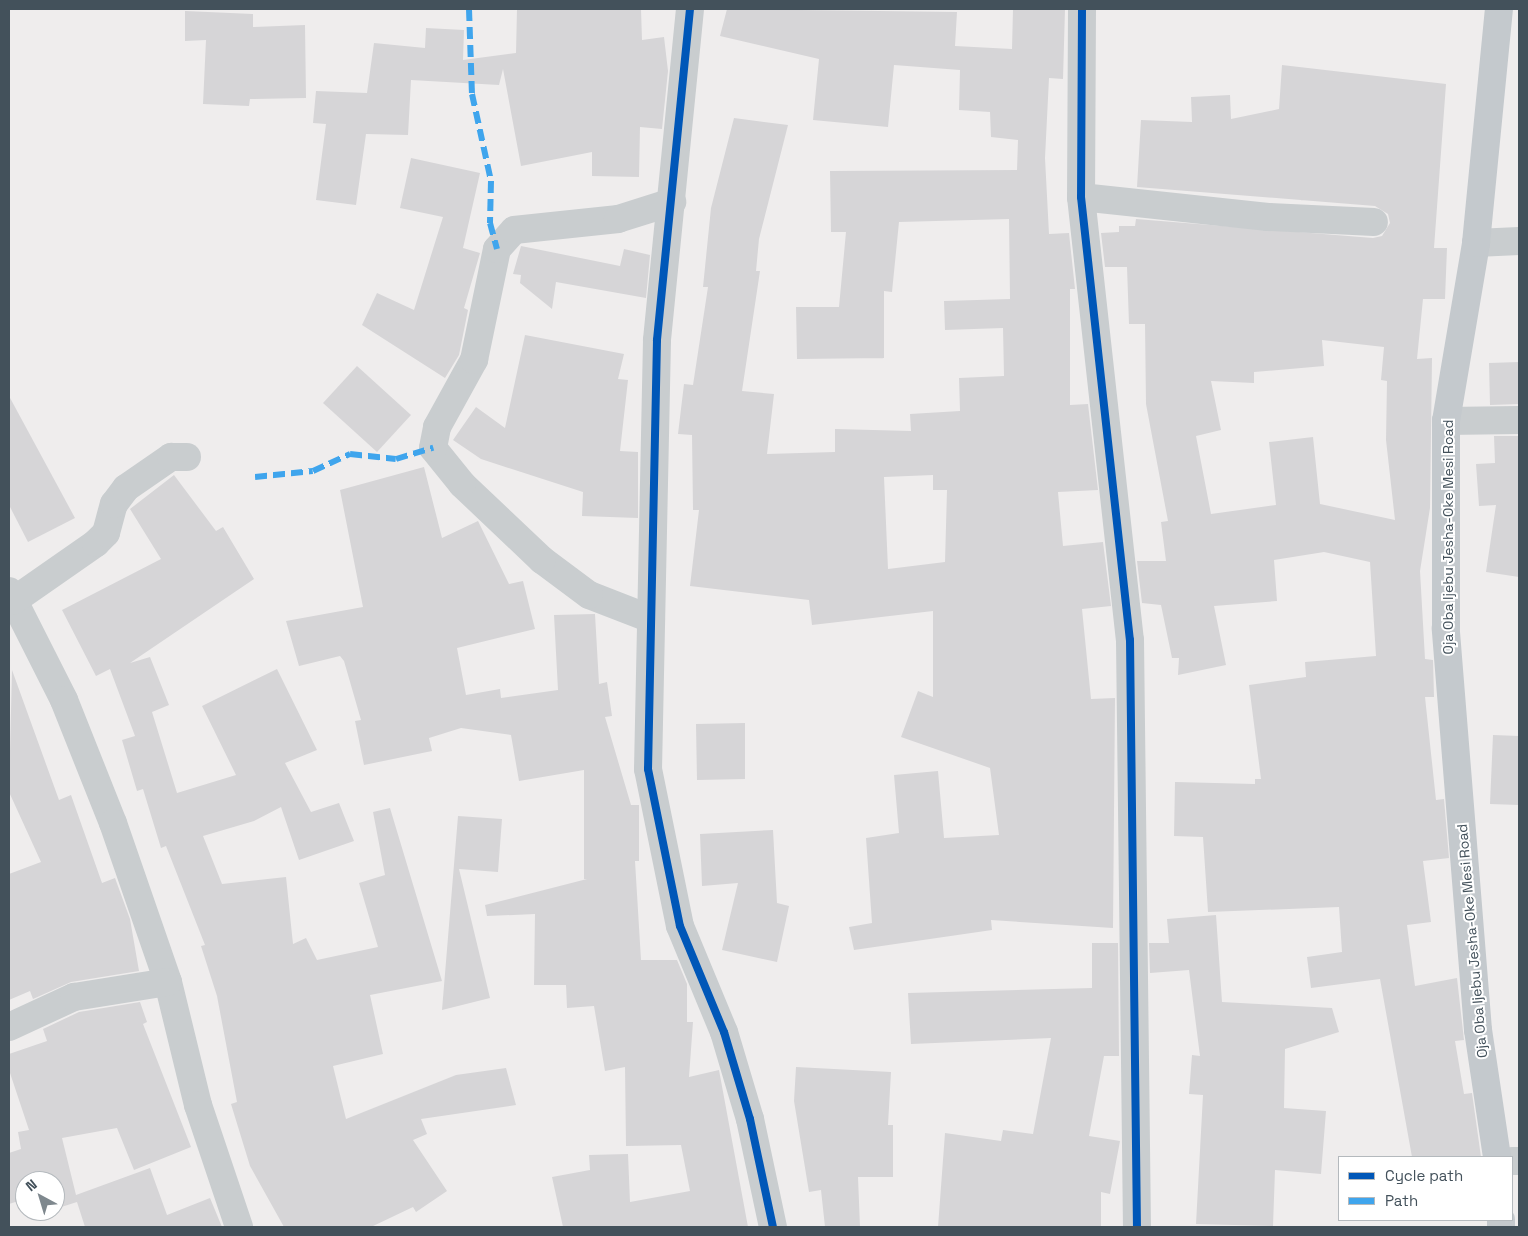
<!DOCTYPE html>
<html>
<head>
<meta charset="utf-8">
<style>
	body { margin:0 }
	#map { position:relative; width:1528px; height:1236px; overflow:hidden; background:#efeded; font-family:"Space Grotesk",sans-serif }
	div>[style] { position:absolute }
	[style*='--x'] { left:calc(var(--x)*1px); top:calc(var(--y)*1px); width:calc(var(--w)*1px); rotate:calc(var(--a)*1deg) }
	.building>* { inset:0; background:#d6d5d7 }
	.minor>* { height:28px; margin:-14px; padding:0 14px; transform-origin:14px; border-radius:14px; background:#c9cdcf }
	.major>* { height:28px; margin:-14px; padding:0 14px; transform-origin:14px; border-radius:14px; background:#c4c9cd }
	.quiet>* { height:6px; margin-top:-3px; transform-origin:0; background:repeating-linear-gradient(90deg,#3fa5ed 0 12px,transparent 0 18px) }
	.cycleway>* { height:8px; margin:-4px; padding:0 4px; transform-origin:4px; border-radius:4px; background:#0057b8 }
	span { translate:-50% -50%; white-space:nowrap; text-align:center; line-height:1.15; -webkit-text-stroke:4px #fff; paint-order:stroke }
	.street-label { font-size:14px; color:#43515b }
	.frame { position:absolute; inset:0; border:10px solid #43515b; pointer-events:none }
	.legend { position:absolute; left:1338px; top:1156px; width:175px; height:65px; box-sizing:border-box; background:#fff; border:1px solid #b4b9bd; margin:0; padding:6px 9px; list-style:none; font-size:15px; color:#43515b }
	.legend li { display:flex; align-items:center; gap:10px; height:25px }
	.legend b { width:25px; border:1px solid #b4b9bd }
	.north { position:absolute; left:15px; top:1171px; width:50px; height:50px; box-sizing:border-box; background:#fff; border:1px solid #b4b9bd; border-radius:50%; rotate:321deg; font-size:14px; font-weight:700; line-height:20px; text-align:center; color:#43515b }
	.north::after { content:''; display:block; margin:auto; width:18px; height:22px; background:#7f888e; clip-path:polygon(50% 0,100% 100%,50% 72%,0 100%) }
</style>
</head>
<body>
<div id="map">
	<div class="building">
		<i style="clip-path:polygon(517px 9px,641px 9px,642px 40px,664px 37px,668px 71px,662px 129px,640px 127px,639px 177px,592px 176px,592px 152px,521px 166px,503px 69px,499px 85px,411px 80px,408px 135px,366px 134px,356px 205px,316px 200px,326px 124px,313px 123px,316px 91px,367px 93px,374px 43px,425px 48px,426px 28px,464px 30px,463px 60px,516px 53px)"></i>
		<i style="clip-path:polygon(evenodd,727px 9px,957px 12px,955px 46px,1012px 49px,1013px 9px,1065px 9px,1063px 79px,1049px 78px,1045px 158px,1049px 234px,1069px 233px,1075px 289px,1070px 289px,1070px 405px,1088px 404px,1098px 490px,1058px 492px,1063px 546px,1103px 542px,1111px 606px,1082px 609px,1091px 699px,1115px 698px,1113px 928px,991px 920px,992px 930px,854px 950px,849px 927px,872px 923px,866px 838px,899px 833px,894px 775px,938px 771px,944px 838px,999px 835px,990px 768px,901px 737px,918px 691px,933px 697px,933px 611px,812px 625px,809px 600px,690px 586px,699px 510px,693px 510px,692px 435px,678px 434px,684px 384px,693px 385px,708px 287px,703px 287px,711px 208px,734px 118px,788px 125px,759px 239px,756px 271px,760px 271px,742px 391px,774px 394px,767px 454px,835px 452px,835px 429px,911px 431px,910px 414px,960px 411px,959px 378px,1004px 376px,1003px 328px,945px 330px,944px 301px,1010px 299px,1009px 219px,899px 222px,892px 292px,884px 291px,884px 358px,797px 359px,796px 307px,839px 307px,846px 232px,831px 232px,830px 171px,1017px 170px,1018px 140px,991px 137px,990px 112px,959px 110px,960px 70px,894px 65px,888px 127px,813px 120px,819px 59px,720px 36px,727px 9px,933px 475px,933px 490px,947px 490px,945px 562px,888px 569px,884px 477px,933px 475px)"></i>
		<i style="clip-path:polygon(185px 11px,253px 14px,253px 27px,305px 25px,306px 98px,250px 99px,249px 106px,203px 104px,206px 40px,185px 41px)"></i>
		<i style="clip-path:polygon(evenodd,1282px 65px,1446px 84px,1434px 248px,1447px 248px,1445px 299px,1423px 299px,1417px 359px,1432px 358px,1430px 508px,1420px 571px,1425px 659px,1433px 660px,1434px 697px,1425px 697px,1436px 800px,1444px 799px,1449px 858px,1423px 861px,1431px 922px,1407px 925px,1415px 986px,1457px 978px,1464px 1040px,1455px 1041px,1464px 1094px,1472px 1093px,1481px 1157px,1412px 1157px,1380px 979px,1311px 988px,1307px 957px,1342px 952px,1339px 907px,1208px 912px,1203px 837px,1174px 836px,1175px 782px,1255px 784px,1255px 779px,1261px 779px,1249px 685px,1306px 677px,1305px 662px,1376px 656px,1370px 562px,1324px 552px,1274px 560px,1277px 601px,1214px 606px,1226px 665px,1178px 675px,1179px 658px,1172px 658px,1161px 605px,1142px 603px,1137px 561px,1166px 561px,1161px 522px,1168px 521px,1146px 404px,1145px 324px,1129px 324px,1127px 267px,1105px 267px,1101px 233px,1119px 232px,1119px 226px,1135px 226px,1136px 219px,1373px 238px,1382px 236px,1390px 223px,1388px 214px,1375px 206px,1137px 187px,1141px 120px,1192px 122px,1191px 97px,1230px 95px,1231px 119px,1279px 109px,1282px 65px,1322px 340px,1384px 347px,1381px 380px,1387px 381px,1386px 440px,1395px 520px,1320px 504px,1313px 437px,1269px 442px,1276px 505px,1211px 514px,1196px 436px,1221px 430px,1211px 381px,1254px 383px,1254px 372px,1324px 366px,1322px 340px)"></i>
		<i style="clip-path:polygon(411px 158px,480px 173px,463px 248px,480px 253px,464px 308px,468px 310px,459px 355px,445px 378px,362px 325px,377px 293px,414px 310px,443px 217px,400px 208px)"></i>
		<i style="clip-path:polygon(521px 246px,620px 266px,624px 249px,650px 255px,646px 298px,556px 282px,552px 309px,520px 283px,521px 275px,513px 274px)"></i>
		<i style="clip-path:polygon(525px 335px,624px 354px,618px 379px,628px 380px,620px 451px,638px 452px,638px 518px,582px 516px,583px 492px,481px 459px,453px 440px,476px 407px,505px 428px)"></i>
		<i style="clip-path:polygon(1519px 362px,1519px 404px,1490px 405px,1489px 363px)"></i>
		<i style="clip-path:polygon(357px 366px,411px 415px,377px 452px,323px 403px)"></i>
		<i style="clip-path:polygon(9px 396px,75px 518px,28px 542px,9px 505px)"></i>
		<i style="clip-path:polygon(1494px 436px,1519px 436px,1519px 577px,1486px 572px,1496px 505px,1479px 506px,1476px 464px,1495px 463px)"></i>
		<i style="clip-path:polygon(424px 467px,442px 538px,478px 521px,509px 584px,523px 581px,535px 629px,457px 648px,466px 695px,500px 689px,501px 698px,558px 690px,554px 615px,595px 614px,599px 684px,607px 682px,612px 716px,605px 717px,631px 805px,639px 805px,639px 861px,635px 861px,641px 960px,677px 960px,687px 984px,687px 1022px,693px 1022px,689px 1077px,719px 1070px,748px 1227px,563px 1227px,552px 1177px,590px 1170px,589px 1155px,628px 1154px,630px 1202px,690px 1191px,681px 1145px,626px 1146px,625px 1067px,605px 1071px,594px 1006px,567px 1008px,566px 985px,534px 985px,535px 914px,487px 916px,485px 905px,587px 879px,584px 879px,584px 770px,519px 781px,511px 735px,461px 728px,429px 738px,432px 751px,364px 765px,355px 721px,361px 720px,344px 661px,340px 656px,299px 666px,286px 621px,363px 607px,340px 490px)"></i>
		<i style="clip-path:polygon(174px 475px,216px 531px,223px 527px,254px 579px,130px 663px,150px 657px,169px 705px,152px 712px,177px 793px,236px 775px,202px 706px,277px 669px,317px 750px,285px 763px,311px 812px,339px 803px,354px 841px,299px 860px,281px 807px,254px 821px,203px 836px,222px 884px,286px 877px,293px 944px,306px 938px,317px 960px,378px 947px,359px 883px,385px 875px,373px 812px,390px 808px,442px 981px,370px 995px,383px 1054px,333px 1066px,346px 1119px,456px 1075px,506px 1068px,516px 1105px,421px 1119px,427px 1134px,413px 1140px,447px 1191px,416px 1212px,413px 1207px,371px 1227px,284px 1227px,250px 1166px,231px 1104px,237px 1102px,217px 996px,201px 946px,205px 945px,166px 846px,161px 848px,143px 789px,137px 791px,122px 740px,135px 736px,110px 669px,96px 676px,62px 610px,161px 559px,130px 509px)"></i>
		<i style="clip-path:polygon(12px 670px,59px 800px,71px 795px,102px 883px,115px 878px,130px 919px,139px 971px,71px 982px,33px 999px,30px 991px,9px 1000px,9px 874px,41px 862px,9px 792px)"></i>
		<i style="clip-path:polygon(745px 723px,745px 779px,697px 780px,696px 724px)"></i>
		<i style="clip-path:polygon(1493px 735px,1519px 736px,1519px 805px,1490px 804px)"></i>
		<i style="clip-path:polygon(458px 816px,502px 819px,498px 872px,459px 869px,490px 998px,442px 1010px)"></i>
		<i style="clip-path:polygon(773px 830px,777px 903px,789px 906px,777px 962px,722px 950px,738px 883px,702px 886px,700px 834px)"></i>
		<i style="clip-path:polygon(1216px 915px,1222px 1002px,1332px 1008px,1339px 1032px,1285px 1049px,1284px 1108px,1326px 1111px,1321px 1174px,1275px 1170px,1273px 1226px,1196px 1224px,1203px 1095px,1189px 1094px,1192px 1055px,1200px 1056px,1189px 970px,1150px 973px,1149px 943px,1169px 943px,1167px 919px)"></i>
		<i style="clip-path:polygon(1092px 943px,1118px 943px,1119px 1056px,1104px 1056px,1089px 1136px,1120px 1141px,1110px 1194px,1101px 1192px,1101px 1227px,938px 1227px,945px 1133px,1001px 1141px,1003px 1130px,1033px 1134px,1051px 1038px,911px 1044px,908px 993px,1092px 988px)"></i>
		<i style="clip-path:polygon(140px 1002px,147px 1022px,143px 1024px,191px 1147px,134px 1170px,117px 1128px,62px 1138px,76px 1195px,150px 1168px,167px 1215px,210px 1198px,222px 1227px,85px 1227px,77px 1202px,55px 1209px,55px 1181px,25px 1181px,25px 1199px,9px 1204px,9px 1153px,21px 1149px,18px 1132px,29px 1130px,9px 1070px,9px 1054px,47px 1041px,43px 1029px,79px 1012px)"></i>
		<i style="clip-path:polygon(796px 1067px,891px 1072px,888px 1125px,893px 1125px,893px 1177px,858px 1177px,860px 1227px,825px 1227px,821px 1190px,809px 1192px,794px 1101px)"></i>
	</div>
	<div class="minor">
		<i style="--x:690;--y:9;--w:333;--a:95.7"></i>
		<i style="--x:657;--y:340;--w:429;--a:91.2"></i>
		<i style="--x:648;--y:769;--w:160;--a:78.5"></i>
		<i style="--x:680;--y:926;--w:115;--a:67.5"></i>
		<i style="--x:724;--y:1032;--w:91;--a:73.4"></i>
		<i style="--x:750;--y:1119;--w:110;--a:78"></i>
		<i style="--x:1082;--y:9;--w:188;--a:90.3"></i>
		<i style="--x:1081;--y:197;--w:446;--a:83.7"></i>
		<i style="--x:1130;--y:640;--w:587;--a:89.32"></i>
		<i style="--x:1081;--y:197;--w:188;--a:6.1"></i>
		<i style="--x:1268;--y:217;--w:106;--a:2.7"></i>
		<i style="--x:1476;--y:243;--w:43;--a:-2.7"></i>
		<i style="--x:1446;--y:421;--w:73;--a:-0.8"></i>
		<i style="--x:9;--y:591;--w:122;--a:63.2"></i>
		<i style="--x:64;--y:700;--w:132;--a:68.3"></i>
		<i style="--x:113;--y:823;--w:168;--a:70.9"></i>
		<i style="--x:168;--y:982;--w:127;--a:76.3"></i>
		<i style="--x:198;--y:1105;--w:129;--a:71.4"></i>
		<i style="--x:13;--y:601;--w:101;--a:-34.9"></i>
		<i style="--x:96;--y:543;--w:14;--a:-45"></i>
		<i style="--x:106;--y:533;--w:30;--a:-75"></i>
		<i style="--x:114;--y:504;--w:20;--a:-53"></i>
		<i style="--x:126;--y:488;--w:55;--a:-34.6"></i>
		<i style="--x:171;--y:457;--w:16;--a:0"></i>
		<i style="--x:651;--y:619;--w:66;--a:-158.8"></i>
		<i style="--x:589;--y:595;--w:59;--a:-143.3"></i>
		<i style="--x:542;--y:560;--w:110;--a:-136.5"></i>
		<i style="--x:462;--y:484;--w:46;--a:-128.9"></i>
		<i style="--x:433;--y:448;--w:21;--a:-79"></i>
		<i style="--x:437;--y:427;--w:77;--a:-61.1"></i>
		<i style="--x:474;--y:360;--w:113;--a:-78.3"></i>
		<i style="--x:497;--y:249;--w:25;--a:-48"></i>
		<i style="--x:514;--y:230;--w:105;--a:-6"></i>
		<i style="--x:618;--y:219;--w:57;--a:-17.5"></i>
		<i style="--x:9;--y:1027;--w:72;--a:-24.8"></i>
		<i style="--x:74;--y:997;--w:95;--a:-9.1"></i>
		<i style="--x:1512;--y:1161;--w:7;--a:0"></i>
	</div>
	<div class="major">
		<i style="--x:1497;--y:1157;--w:128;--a:-98.5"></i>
		<i style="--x:1478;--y:1030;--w:403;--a:-94.6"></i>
		<i style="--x:1446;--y:628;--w:207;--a:-90"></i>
		<i style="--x:1446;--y:421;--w:181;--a:-80.4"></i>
		<i style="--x:1476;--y:243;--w:235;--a:-84.4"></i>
		<i style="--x:1501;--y:1220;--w:7;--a:90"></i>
	</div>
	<div class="quiet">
		<i style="--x:469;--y:9;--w:85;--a:88"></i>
		<i style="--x:472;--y:94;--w:89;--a:77.7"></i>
		<i style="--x:491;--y:181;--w:42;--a:91.4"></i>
		<i style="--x:490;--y:223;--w:27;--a:75"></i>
		<i style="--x:255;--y:477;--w:58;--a:-5.9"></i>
		<i style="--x:313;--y:471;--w:41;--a:-24.7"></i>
		<i style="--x:350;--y:454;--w:46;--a:6.2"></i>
		<i style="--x:396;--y:459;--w:39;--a:-17"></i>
	</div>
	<div class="cycleway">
		<i style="--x:690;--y:9;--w:333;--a:95.7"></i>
		<i style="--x:657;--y:340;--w:429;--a:91.2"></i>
		<i style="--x:648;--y:769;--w:160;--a:78.5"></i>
		<i style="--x:680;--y:926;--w:115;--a:67.5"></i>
		<i style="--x:724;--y:1032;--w:91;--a:73.4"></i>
		<i style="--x:750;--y:1119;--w:110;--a:78"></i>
		<i style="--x:1082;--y:9;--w:188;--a:90.3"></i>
		<i style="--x:1081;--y:197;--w:446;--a:83.7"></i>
		<i style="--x:1130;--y:640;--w:587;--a:89.32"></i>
	</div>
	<div class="street-label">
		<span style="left:1448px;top:537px;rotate:-90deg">Oja Oba Ijebu Jesha-Oke Mesi Road</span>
		<span style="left:1472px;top:941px;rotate:-95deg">Oja Oba Ijebu Jesha-Oke Mesi Road</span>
	</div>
	<div class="frame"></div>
	<ul class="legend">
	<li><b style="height:6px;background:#0057b8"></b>Cycle path</li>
	<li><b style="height:6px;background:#3fa5ed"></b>Path</li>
	</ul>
	<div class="north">N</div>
</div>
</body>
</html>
